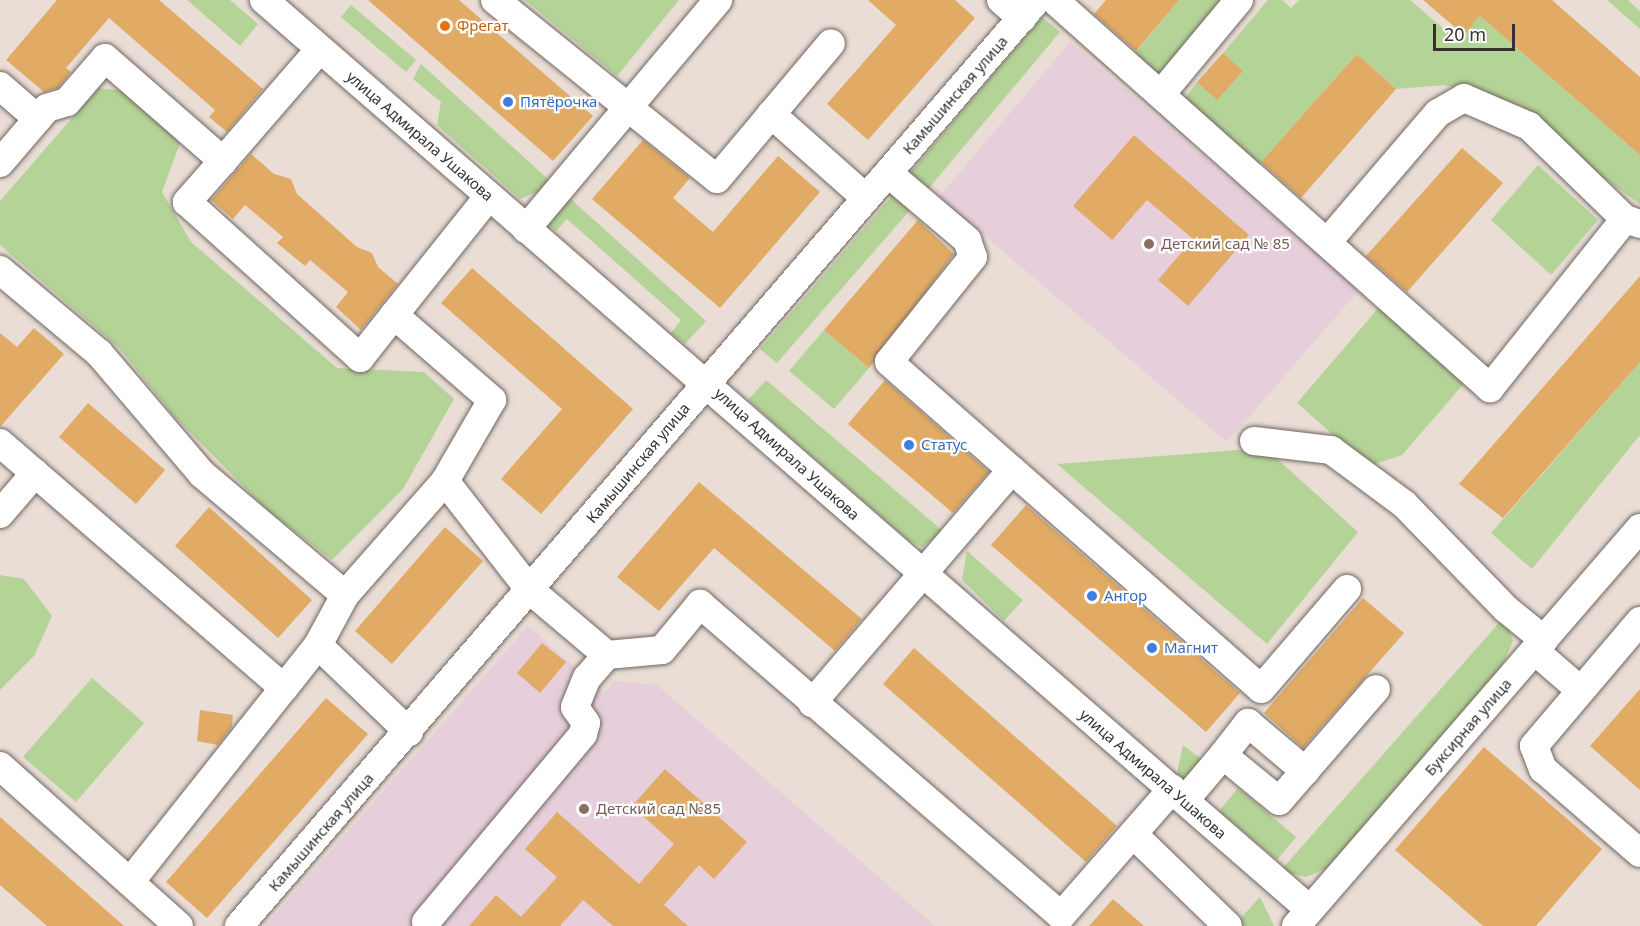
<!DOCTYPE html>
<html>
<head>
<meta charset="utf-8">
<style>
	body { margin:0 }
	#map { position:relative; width:1640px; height:926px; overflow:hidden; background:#e9ddd6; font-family:"Noto Sans",sans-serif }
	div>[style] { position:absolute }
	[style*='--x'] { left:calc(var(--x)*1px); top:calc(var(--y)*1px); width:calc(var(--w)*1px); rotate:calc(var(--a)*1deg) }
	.education>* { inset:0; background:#e6cfdb }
	.green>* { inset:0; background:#b4d396 }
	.building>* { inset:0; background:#e1ab65 }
	.roads { filter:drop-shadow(0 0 2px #716761) drop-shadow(0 0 2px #716761) }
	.minor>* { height:28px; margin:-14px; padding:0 14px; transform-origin:14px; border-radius:14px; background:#fff }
	.dots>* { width:16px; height:16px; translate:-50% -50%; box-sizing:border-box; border:3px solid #fff; border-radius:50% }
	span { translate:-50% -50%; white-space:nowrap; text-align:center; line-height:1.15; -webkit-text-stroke:4.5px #fff; paint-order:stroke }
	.food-label { font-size:15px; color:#c56008 }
	.left { translate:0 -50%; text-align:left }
	.street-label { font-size:15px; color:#35312e }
	.shop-label { font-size:15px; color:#366cbe }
	.education-label { font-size:15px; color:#785e54 }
	.scale { position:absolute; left:1433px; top:24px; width:82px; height:27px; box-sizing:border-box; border:3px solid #35312e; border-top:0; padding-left:8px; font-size:18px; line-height:21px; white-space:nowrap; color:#35312e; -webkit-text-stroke:4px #fff; paint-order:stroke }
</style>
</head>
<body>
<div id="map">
	<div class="education">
		<i style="clip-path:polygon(1070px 42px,1359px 290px,1227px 442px,939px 197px)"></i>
		<i style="clip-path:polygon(528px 626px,604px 693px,615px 681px,657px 685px,935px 926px,265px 926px)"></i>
	</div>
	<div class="green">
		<i style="clip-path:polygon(187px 0,230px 0,258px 24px,240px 46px)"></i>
		<i style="clip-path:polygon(525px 0,679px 0,617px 76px)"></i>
		<i style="clip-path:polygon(1179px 0,1231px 0,1159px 87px,1130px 59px)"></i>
		<i style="clip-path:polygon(1268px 0,1282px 0,1291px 8px,1299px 0,1410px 0,1458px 41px,1480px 16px,1640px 155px,1640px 204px,1498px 102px,1445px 85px,1396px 89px,1357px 54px,1257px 167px,1182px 102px,1197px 82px,1217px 99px,1242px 71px,1223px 53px)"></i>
		<i style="clip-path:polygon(1607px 0,1628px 0,1640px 11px,1640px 29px)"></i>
		<i style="clip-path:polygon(351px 5px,416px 60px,406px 72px,341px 17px)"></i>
		<i style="clip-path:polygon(1042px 17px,1060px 32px,929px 188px,910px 173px)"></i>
		<i style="clip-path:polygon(421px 64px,549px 180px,542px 190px,520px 199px,437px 125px,441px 102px,413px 79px)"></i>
		<i style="clip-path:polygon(98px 88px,124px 91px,180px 143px,162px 192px,191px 242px,337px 368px,424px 372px,454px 399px,403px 489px,332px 560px,265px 508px,174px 416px,119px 348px,0 245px,0 201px)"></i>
		<i style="clip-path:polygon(1538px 165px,1598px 220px,1551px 275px,1491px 220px)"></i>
		<i style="clip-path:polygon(563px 192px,706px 321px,685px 344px,671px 333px,681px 320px,567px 219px,556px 231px,539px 217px)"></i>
		<i style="clip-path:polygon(893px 195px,910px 210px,777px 363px,760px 349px)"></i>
		<i style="clip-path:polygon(1381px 305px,1467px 380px,1402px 455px,1369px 466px,1297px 403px)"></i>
		<i style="clip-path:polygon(824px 330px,869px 368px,834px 409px,789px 371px)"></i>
		<i style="clip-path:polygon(1640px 362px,1640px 435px,1532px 569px,1491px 533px)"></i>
		<i style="clip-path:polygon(766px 380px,944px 532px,922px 547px,908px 540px,748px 400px)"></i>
		<i style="clip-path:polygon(1265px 448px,1358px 532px,1267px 644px,1057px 464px)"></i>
		<i style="clip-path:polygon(967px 551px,1023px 600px,1004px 621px,962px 580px)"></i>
		<i style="clip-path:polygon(0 575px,24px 579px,52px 616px,34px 656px,0 690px)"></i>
		<i style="clip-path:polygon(1505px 616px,1513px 641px,1502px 666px,1330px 867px,1306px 877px,1285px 872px,1282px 869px)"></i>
		<i style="clip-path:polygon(92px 678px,144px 723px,76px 802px,23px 757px)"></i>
		<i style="clip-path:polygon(1183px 745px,1204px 761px,1183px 785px,1176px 778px)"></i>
		<i style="clip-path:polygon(1238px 788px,1296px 837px,1277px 860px,1219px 811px)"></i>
		<i style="clip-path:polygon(1260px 897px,1274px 926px,1244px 926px,1238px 921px)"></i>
	</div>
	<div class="building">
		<i style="clip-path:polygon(57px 0,159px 0,263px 89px,227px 132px,209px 117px,215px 110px,109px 18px,66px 68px,71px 72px,58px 88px,44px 92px,6px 60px)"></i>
		<i style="clip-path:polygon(368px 0,459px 0,593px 116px,553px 161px)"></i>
		<i style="clip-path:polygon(868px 0,955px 0,975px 18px,868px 140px,827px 104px,896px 25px)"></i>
		<i style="clip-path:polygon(1106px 0,1179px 0,1136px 51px,1094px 14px)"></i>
		<i style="clip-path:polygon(1423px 0,1552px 0,1640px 77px,1640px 155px,1480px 16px,1464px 35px)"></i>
		<i style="clip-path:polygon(1223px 53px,1243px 71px,1217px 100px,1197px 82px)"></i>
		<i style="clip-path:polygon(1357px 54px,1396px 89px,1301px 198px,1261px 162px)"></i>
		<i style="clip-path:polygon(1134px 135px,1249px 235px,1188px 306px,1158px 280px,1193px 239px,1147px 200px,1112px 240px,1073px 206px)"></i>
		<i style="clip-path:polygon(643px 140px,690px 178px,673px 198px,713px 232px,778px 156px,820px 192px,720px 308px,592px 199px)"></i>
		<i style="clip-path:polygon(1462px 148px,1503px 183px,1407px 292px,1366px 256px)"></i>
		<i style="clip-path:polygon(251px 154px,274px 174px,291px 179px,297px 194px,357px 247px,372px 253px,378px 267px,398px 284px,361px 330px,336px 307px,348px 292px,310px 260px,305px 266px,277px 243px,283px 237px,245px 205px,233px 219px,211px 200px)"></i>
		<i style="clip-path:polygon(918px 220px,954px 254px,869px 368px,824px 330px)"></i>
		<i style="clip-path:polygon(472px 268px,633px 409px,541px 514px,501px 479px,562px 409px,441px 303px)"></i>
		<i style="clip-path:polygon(1640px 276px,1640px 362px,1503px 518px,1459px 484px)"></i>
		<i style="clip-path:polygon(34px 328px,64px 354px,0 427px,0 333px,17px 347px)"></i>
		<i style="clip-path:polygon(885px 380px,989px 472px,953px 513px,848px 424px)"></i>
		<i style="clip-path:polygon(88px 403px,165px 470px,136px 504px,59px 437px)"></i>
		<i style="clip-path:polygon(699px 482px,862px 619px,835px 651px,714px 548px,659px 611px,617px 577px)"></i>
		<i style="clip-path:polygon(1026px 505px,1240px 693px,1206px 732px,991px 545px)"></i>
		<i style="clip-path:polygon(209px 507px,312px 600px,278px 638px,175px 546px)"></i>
		<i style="clip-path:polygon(445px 527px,483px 561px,392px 664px,355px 631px)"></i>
		<i style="clip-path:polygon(1363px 598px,1404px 633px,1303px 748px,1264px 713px)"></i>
		<i style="clip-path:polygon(542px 643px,566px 662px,540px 693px,517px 673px)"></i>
		<i style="clip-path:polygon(914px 648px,1117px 826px,1086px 862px,883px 684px)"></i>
		<i style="clip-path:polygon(1640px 689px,1640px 790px,1590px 746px)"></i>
		<i style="clip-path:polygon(326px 698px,368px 734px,207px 918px,166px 882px)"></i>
		<i style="clip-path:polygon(200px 710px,233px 715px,232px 727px,218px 745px,197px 741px)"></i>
		<i style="clip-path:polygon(1484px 747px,1602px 849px,1536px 926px,1483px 926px,1395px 850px)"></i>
		<i style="clip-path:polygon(665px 769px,747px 842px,714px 879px,699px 865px,664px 905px,688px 926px,613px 926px,583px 900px,560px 926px,469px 926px,496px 895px,521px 917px,557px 877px,525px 849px,557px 812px,639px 884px,674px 844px,632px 806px)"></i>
		<i style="clip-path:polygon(0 817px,124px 926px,47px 926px,0 885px)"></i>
		<i style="clip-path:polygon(1113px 899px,1144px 926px,1089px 926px)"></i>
	</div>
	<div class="roads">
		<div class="minor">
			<i style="--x:264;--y:0;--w:1386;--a:41.02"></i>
			<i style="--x:495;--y:0;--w:285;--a:38.9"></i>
			<i style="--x:717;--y:179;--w:177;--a:-50"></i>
			<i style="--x:1001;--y:0;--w:28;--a:41"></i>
			<i style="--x:1054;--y:0;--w:584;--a:41.67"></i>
			<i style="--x:1490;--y:388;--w:216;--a:-51.4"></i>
			<i style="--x:0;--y:86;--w:50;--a:41"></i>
			<i style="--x:1161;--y:94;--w:122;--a:-50.3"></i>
			<i style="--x:771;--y:114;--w:127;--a:41.5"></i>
			<i style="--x:223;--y:161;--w:147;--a:-49.1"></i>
			<i style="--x:0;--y:163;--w:72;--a:-49.5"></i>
			<i style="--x:47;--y:108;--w:21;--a:-17"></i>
			<i style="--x:67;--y:102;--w:58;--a:-49.2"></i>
			<i style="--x:105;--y:58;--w:157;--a:41.1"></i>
			<i style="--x:223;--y:161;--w:55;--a:131.3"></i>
			<i style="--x:187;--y:202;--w:233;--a:42"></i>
			<i style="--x:360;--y:358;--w:55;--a:-51.7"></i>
			<i style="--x:394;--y:315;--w:130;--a:40.9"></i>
			<i style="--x:492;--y:400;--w:94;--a:120.1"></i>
			<i style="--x:445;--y:481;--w:138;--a:52.1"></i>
			<i style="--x:530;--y:590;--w:101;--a:40.2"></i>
			<i style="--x:888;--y:173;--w:104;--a:40.3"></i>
			<i style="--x:967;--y:240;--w:18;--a:71"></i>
			<i style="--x:973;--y:257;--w:134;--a:128.7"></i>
			<i style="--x:889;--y:362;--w:495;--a:41.3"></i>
			<i style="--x:1261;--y:689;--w:132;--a:-49.3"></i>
			<i style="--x:526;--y:229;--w:299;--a:-50"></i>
			<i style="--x:1329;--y:240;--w:167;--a:-49.4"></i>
			<i style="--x:1438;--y:113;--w:30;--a:-30"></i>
			<i style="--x:1464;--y:98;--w:71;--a:23.3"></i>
			<i style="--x:1529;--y:126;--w:134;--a:44.1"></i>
			<i style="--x:1625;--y:219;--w:16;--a:18"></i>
			<i style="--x:0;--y:270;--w:129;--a:40"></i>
			<i style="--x:99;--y:353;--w:159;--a:49.6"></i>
			<i style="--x:202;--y:474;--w:187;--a:40.2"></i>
			<i style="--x:394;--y:315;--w:152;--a:-51.4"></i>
			<i style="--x:1254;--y:441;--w:78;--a:6.7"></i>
			<i style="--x:1331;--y:450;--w:91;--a:36.5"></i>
			<i style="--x:1404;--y:504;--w:146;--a:45.8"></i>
			<i style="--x:1506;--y:609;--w:49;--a:39.2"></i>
			<i style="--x:0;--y:443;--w:375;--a:40.8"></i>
			<i style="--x:284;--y:688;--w:55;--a:-51.7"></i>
			<i style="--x:318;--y:645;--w:126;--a:43.7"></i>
			<i style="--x:0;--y:514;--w:54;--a:-49.5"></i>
			<i style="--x:1640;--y:621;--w:164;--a:130.3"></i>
			<i style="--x:1534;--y:746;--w:25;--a:69"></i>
			<i style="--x:1543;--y:769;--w:128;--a:40.9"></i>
			<i style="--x:318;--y:645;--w:57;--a:-61.6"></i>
			<i style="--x:345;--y:595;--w:152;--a:-48.7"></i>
			<i style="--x:1535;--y:651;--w:60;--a:40.9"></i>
			<i style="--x:812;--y:703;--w:307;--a:-49.4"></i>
			<i style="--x:1223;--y:755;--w:41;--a:-52"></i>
			<i style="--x:1248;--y:723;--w:75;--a:40.1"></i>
			<i style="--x:0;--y:766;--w:240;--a:41.8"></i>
			<i style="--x:1185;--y:800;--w:59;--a:-49.8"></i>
			<i style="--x:1223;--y:755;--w:72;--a:39.4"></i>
			<i style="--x:1279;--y:801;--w:148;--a:-49.1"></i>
			<i style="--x:1133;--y:834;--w:132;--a:44.1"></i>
			<i style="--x:130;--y:882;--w:248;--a:-51.6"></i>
			<i style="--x:426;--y:922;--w:245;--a:-50.1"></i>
			<i style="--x:583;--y:734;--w:11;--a:-75"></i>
			<i style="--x:586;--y:723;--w:19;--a:-125"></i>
			<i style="--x:575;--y:707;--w:31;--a:-68"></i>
			<i style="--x:587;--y:678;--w:30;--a:-49"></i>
			<i style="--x:607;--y:655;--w:55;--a:-5.2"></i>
			<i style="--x:662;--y:650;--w:60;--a:-50.4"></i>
			<i style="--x:700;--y:604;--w:477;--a:40.8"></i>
			<i style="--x:1061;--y:916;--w:169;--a:-48.8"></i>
			<i style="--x:239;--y:926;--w:1222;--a:-49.25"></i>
			<i style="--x:1296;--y:926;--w:526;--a:-49.16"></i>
		</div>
	</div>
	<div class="dots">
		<i style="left:445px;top:26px;background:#e8710a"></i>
		<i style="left:508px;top:102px;background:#3f7fe0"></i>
		<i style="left:1149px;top:244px;background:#8d6e63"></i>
		<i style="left:909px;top:445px;background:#3f7fe0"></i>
		<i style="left:1092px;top:596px;background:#3f7fe0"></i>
		<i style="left:1152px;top:648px;background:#3f7fe0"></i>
		<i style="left:584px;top:809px;background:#8d6e63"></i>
	</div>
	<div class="food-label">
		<span class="left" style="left:457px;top:26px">Фрегат</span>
	</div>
	<div class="street-label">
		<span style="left:955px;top:95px;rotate:-49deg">Камышинская улица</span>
		<span style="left:420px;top:136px;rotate:41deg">улица Адмирала Ушакова</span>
		<span style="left:787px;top:454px;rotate:42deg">улица Адмирала Ушакова</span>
		<span style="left:638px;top:463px;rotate:-50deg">Камышинская улица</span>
		<span style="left:1468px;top:727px;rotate:-49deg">Буксирная улица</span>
		<span style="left:1153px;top:774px;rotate:41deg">улица Адмирала Ушакова</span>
		<span style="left:321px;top:832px;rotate:-49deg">Камышинская улица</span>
	</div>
	<div class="shop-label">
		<span class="left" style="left:520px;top:102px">Пятёрочка</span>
		<span class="left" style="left:921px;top:445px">Статус</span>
		<span class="left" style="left:1104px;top:596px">Ангор</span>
		<span class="left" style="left:1164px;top:648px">Магнит</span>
	</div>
	<div class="education-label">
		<span class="left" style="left:1161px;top:244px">Детский сад № 85</span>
		<span class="left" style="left:596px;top:809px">Детский сад №85</span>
	</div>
	<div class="scale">20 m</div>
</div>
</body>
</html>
